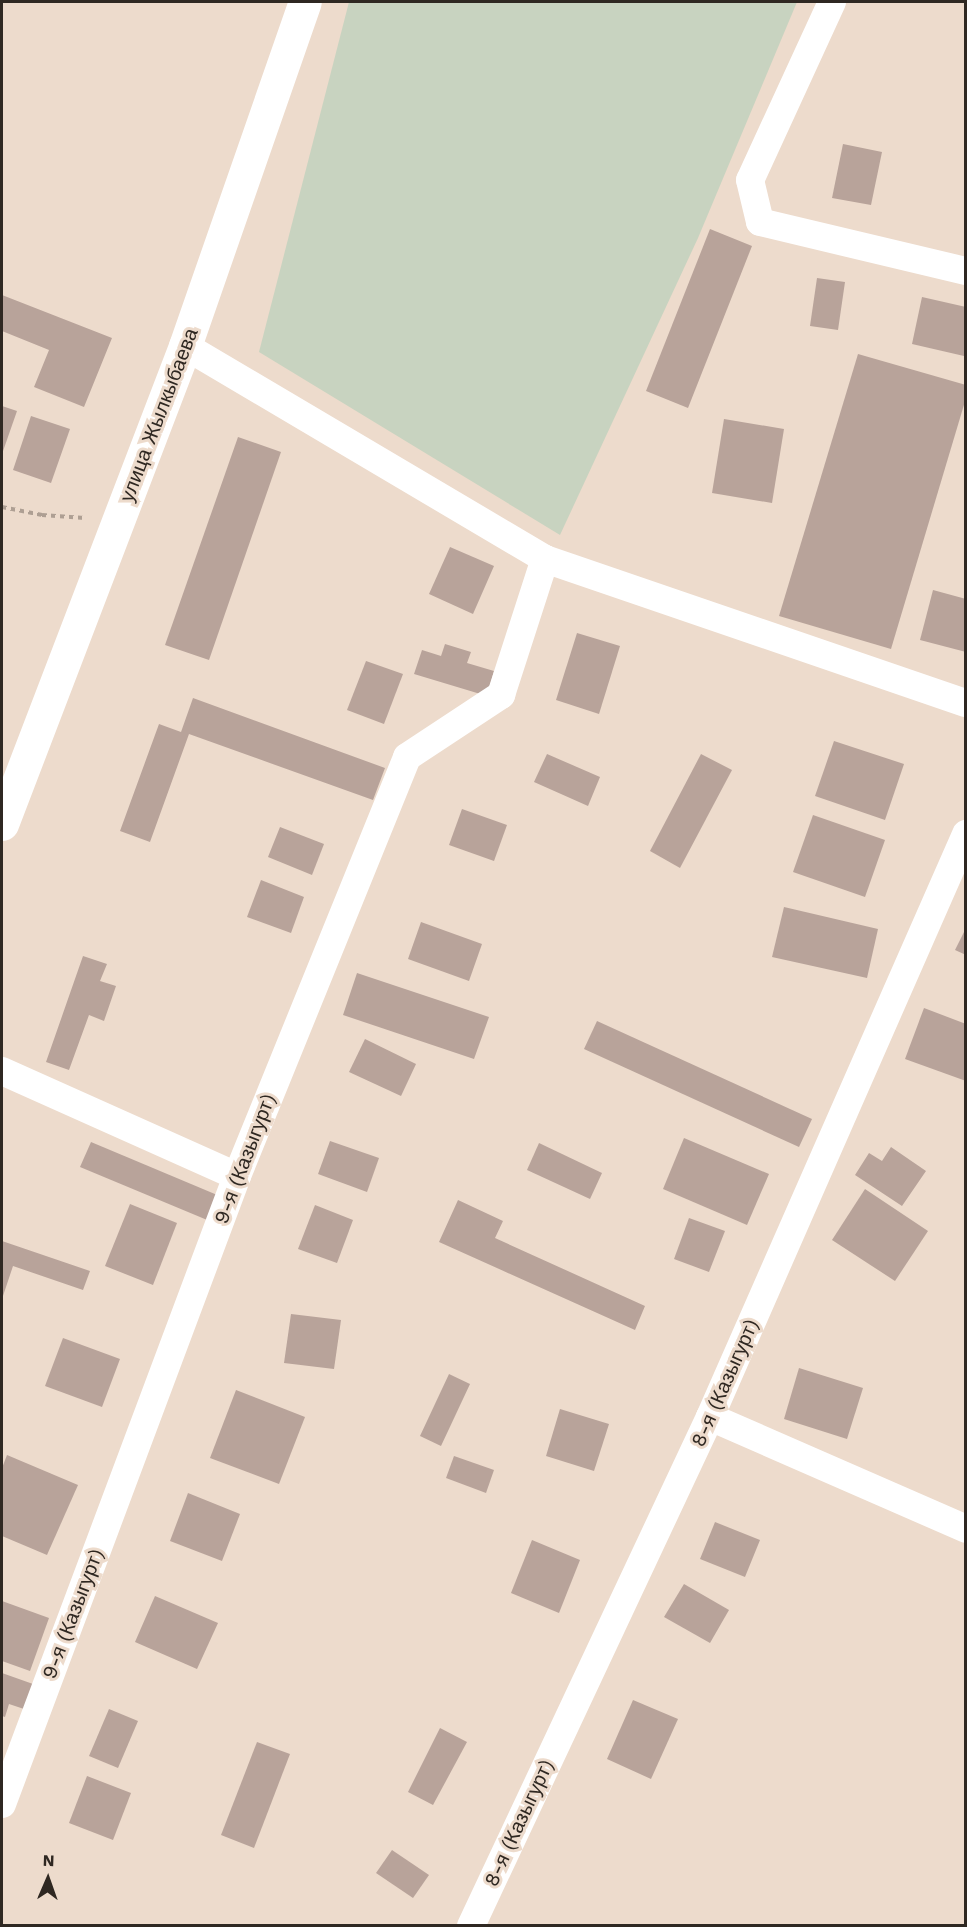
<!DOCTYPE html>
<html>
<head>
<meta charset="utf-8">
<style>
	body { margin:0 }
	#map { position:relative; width:967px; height:1927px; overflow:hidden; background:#eddbcc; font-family:"Work Sans",sans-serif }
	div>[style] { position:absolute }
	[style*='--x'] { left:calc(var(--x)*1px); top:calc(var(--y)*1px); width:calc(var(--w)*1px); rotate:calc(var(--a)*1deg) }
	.green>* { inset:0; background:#c8d3c0 }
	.building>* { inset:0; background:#b8a39a }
	.path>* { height:4px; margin-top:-2px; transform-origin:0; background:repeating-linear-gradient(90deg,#ae9f93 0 4.5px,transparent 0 9px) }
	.street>* { height:28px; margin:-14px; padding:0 14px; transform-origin:14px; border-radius:14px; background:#fff }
	.secondary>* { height:33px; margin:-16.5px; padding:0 16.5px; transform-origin:16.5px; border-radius:16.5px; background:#fff }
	span { translate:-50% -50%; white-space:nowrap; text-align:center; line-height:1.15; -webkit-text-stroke:6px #eddbcc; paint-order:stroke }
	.street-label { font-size:20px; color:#2f2822 }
	.frame { position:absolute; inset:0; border:3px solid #2f2822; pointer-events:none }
	.north { position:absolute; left:18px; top:1849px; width:60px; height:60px; -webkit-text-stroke:4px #eddbcc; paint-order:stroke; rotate:2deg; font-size:16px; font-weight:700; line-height:24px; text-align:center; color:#2f2822 }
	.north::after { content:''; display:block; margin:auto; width:21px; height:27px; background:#2f2822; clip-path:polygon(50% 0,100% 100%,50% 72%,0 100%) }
</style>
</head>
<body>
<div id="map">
	<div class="green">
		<i style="clip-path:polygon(349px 2px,797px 2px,698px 238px,560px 535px,259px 352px)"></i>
	</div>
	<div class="building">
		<i style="clip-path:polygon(843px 144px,882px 152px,871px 205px,832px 198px)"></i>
		<i style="clip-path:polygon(710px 229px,752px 246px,688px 408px,646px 391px)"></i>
		<i style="clip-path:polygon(817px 278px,845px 282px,838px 330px,810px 326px)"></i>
		<i style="clip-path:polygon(2px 295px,112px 338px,84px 407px,34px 387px,49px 350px,2px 331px)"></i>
		<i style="clip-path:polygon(922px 297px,966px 307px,964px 356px,912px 344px)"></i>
		<i style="clip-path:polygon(858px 354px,966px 385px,966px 398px,891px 649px,779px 616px)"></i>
		<i style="clip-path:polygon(2px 406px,17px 411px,2px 454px)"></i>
		<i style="clip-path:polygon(31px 416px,70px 429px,51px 483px,13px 470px)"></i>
		<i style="clip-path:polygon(724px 419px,784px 429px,772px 503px,712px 493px)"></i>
		<i style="clip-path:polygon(238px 437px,281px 452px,209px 660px,165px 645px)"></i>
		<i style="clip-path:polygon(450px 547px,494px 566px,473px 614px,429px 594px)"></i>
		<i style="clip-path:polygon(933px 590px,966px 599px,966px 652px,920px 640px)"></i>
		<i style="clip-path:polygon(577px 633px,620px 646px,599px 714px,556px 700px)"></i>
		<i style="clip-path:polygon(445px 644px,471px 652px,467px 663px,494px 671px,487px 696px,414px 674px,422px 650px,441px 656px)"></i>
		<i style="clip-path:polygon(366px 661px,403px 674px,384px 724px,347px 710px)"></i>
		<i style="clip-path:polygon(193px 698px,385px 768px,373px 800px,189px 734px,150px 842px,120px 831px,159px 724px,181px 732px)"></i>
		<i style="clip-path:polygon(834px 741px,904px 764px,885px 820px,815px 796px)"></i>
		<i style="clip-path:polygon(547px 754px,600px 777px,588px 806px,534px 782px)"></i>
		<i style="clip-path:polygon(701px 754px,732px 770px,680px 868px,650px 851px)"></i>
		<i style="clip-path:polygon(462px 809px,507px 825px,494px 861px,449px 845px)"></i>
		<i style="clip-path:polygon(813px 815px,885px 840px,865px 897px,793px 872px)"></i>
		<i style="clip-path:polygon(280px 827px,324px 844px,312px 875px,268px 857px)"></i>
		<i style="clip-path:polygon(261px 880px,304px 897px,291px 933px,247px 917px)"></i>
		<i style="clip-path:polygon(784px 907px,878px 929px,867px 978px,772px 957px)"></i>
		<i style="clip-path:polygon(421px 922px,482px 944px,469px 981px,408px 959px)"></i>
		<i style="clip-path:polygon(966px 928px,966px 955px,955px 950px)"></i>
		<i style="clip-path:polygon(83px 956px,107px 964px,100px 981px,116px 986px,104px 1021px,89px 1015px,69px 1070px,46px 1062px)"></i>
		<i style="clip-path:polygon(357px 973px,489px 1017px,474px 1059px,343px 1015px)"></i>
		<i style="clip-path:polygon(924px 1008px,966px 1024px,966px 1081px,905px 1059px)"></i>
		<i style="clip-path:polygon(597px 1021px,812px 1119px,799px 1147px,584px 1049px)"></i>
		<i style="clip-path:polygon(365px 1039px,416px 1064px,401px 1096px,349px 1072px)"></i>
		<i style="clip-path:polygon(684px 1138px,769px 1174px,747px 1225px,663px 1189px)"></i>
		<i style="clip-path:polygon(330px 1141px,379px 1158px,367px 1192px,318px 1174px)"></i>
		<i style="clip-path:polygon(91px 1142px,222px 1197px,212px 1222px,80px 1167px)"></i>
		<i style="clip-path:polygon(539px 1143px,602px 1173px,590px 1199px,527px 1170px)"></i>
		<i style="clip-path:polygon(891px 1147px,926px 1171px,902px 1206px,855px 1175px,869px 1153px,882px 1161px)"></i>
		<i style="clip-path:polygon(865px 1189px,928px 1231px,895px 1281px,832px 1240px)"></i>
		<i style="clip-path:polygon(458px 1200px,503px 1221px,495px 1238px,645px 1306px,635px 1330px,439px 1242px)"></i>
		<i style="clip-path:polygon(130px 1204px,177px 1223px,153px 1285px,105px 1266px)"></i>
		<i style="clip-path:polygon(315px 1205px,353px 1220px,337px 1263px,298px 1249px)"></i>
		<i style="clip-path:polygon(689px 1218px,725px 1231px,709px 1272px,674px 1259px)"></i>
		<i style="clip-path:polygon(2px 1241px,90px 1271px,83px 1290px,13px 1266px,2px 1299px)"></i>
		<i style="clip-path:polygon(291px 1314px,341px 1320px,334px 1369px,284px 1363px)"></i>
		<i style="clip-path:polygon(63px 1338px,120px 1359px,102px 1407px,45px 1386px)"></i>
		<i style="clip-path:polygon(799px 1368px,863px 1388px,847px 1439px,784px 1419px)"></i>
		<i style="clip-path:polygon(449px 1374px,470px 1384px,441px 1446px,420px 1436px)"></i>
		<i style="clip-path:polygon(236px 1390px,305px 1417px,279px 1484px,210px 1458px)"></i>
		<i style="clip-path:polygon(560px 1409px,609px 1424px,594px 1471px,546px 1456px)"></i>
		<i style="clip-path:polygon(7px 1455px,78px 1485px,47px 1555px,2px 1536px,2px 1468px)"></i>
		<i style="clip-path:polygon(454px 1456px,494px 1470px,486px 1493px,446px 1478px)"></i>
		<i style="clip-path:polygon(188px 1493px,240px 1514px,222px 1561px,170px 1541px)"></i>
		<i style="clip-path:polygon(715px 1522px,760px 1540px,745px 1577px,700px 1559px)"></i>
		<i style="clip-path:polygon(532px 1540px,580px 1560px,559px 1613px,511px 1593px)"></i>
		<i style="clip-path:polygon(684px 1584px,729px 1610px,710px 1643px,664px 1617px)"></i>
		<i style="clip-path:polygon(155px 1596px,218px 1623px,197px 1669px,135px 1642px)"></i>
		<i style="clip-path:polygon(2px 1601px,49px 1618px,30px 1671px,2px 1661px)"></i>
		<i style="clip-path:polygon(2px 1673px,33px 1684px,24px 1709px,9px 1704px,5px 1717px,2px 1716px)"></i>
		<i style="clip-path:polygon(633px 1700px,678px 1719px,651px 1779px,607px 1759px)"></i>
		<i style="clip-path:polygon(109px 1709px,138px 1721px,118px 1768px,89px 1756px)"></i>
		<i style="clip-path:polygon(440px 1728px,467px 1742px,433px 1805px,408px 1792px)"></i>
		<i style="clip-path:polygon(257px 1742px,290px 1754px,254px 1848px,221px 1835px)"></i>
		<i style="clip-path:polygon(87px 1776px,131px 1793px,113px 1840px,69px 1823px)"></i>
		<i style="clip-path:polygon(392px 1850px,429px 1875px,413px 1898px,376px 1873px)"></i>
	</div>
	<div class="path">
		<i style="--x:2;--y:507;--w:41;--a:11.3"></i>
		<i style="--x:42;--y:515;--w:43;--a:4"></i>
	</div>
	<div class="street">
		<i style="--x:832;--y:2;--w:196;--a:114.7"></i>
		<i style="--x:750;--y:180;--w:43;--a:76.6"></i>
		<i style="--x:760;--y:222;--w:212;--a:13.4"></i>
		<i style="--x:185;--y:346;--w:418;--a:30.6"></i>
		<i style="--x:545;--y:559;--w:445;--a:18.9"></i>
		<i style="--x:2;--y:1071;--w:257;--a:24.1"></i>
		<i style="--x:710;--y:1417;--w:279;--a:23.6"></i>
		<i style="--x:2;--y:1804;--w:671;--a:-69.48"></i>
		<i style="--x:237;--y:1176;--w:452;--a:-67.9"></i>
		<i style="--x:407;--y:757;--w:113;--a:-33.4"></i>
		<i style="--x:501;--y:695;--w:143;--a:-72.1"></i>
		<i style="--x:471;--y:1926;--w:562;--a:-64.85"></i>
		<i style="--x:710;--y:1417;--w:637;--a:-66.29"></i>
	</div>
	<div class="secondary">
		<i style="--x:2;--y:824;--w:512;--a:-69.05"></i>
		<i style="--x:185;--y:346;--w:364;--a:-70.8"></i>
	</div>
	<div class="street-label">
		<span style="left:159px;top:415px;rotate:-69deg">улица Жылкыбаева</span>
		<span style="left:245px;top:1159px;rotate:-69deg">9-я (Казыгурт)</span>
		<span style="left:725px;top:1383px;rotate:-66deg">8-я (Казыгурт)</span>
		<span style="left:73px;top:1614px;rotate:-69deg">9-я (Казыгурт)</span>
		<span style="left:519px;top:1823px;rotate:-65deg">8-я (Казыгурт)</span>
	</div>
	<div class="frame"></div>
	<div class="north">N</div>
</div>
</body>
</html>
